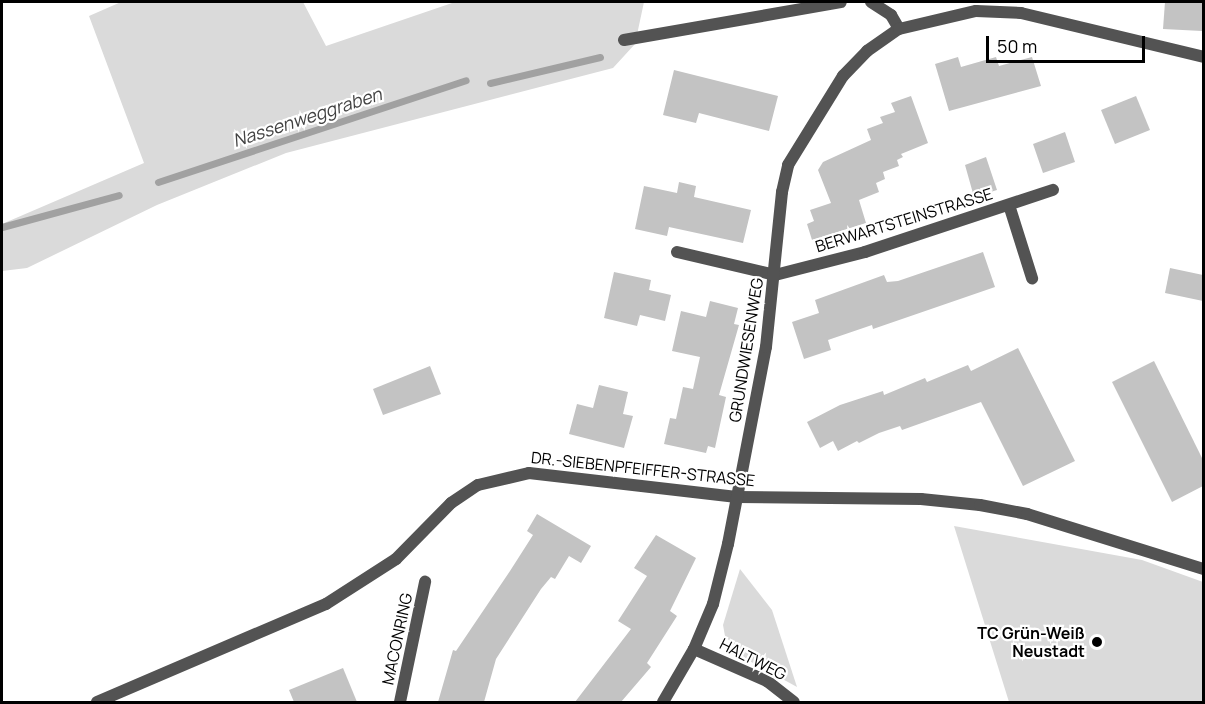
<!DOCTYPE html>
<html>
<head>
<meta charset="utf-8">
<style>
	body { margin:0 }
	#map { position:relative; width:1205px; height:704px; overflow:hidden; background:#fff; font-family:Manrope,sans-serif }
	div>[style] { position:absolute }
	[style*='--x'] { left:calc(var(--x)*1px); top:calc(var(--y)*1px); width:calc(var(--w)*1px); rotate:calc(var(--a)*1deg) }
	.green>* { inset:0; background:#dadada }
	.stream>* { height:7px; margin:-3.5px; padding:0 3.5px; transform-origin:3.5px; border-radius:3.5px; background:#a1a1a1 }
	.building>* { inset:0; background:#c3c3c3 }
	.minor>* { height:12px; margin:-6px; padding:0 6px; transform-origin:6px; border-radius:6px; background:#535353 }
	.dots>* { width:16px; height:16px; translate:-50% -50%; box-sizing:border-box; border:3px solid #fff; border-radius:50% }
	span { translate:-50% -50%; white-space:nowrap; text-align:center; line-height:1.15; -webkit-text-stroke:4.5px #fff; paint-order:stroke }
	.street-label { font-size:16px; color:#000 }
	.poi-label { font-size:16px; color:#000; font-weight:700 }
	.right { translate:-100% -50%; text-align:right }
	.water-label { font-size:18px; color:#424242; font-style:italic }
	.frame { position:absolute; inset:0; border:3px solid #000; pointer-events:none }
	.scale { position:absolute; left:986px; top:36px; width:159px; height:27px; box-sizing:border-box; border:3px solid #000; border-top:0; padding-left:8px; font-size:18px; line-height:21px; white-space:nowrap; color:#000; -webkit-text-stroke:4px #fff; paint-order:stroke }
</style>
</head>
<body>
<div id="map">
	<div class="green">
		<i style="clip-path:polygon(121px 2px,303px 2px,326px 46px,455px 2px,644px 2px,635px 44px,613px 68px,286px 153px,157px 205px,27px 268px,2px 271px,2px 224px,144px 163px,89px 16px)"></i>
		<i style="clip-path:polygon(954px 526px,1142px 560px,1203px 582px,1203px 702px,1009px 702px)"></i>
		<i style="clip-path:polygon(740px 569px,772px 610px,797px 687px,746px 659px,725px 636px,723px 625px)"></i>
	</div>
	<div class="stream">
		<i style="--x:490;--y:83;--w:113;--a:-13.3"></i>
		<i style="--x:158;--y:182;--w:324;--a:-18.3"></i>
		<i style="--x:2;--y:227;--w:121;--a:-15.3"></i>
	</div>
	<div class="building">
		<i style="clip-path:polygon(1165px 2px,1203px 3px,1202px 31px,1163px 29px)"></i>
		<i style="clip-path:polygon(958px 57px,961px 67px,996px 57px,999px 66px,1032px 57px,1041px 86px,949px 111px,935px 64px)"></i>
		<i style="clip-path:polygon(674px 70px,778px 96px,769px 131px,699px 113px,696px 123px,663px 115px)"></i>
		<i style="clip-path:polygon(911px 96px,928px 143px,901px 154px,903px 157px,897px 160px,899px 166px,883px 172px,885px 179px,876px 183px,879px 192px,859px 200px,866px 223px,812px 240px,807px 224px,814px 221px,810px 210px,831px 203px,818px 170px,823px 162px,871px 140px,867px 129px,883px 123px,880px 117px,895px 112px,891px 103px)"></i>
		<i style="clip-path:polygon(1136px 96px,1150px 130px,1115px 144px,1101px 110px)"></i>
		<i style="clip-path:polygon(1065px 132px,1075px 162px,1043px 173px,1033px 144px)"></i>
		<i style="clip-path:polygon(986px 157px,997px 190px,974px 197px,965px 165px)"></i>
		<i style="clip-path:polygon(679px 182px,696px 186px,694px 197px,751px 210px,743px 243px,669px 227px,667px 236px,635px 229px,644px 186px,677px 193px)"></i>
		<i style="clip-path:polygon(983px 252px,995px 287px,873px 329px,872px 325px,828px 340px,831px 350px,804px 359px,792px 322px,819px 313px,815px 300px,884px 275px,887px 282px,898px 281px)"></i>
		<i style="clip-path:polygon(1170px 268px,1203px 275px,1203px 301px,1165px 293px)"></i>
		<i style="clip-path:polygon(614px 272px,651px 280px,649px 290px,671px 295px,665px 321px,640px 315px,637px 326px,604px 318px)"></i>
		<i style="clip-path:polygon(710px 301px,738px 308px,734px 324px,739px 325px,719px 395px,726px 397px,715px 448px,708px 446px,706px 453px,664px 444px,670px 418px,676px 419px,683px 387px,693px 389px,700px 357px,672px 351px,681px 311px,706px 317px)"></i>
		<i style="clip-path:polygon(1018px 348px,1075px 461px,1023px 486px,981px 402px,902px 430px,900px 426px,879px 433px,859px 443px,857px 441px,838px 451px,833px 441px,820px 448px,807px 422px,840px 405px,883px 391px,884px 395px,925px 378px,927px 382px,968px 365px,971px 371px)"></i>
		<i style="clip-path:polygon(1154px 361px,1203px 460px,1203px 486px,1172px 502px,1112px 382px)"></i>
		<i style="clip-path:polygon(430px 366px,441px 394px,383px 415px,373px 389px)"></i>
		<i style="clip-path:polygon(599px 385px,628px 392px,623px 414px,633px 416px,624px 448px,569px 434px,577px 404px,593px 408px)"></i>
		<i style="clip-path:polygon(537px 514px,591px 546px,581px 563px,569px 556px,555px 579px,551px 577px,541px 589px,496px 659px,484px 702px,438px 702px,453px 650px,456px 651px,510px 571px,533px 535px,527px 531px)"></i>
		<i style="clip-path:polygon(656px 535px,696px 558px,670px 611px,677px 616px,647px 663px,651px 667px,621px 702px,575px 702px,631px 629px,618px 621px,647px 576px,634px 568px)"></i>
		<i style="clip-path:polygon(343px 668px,357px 702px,294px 702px,289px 690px)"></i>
	</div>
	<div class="minor">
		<i style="--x:871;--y:2;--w:24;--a:33"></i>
		<i style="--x:891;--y:15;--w:16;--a:60"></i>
		<i style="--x:624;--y:40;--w:220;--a:-9.9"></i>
		<i style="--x:1009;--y:205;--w:77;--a:72.5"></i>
		<i style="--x:677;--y:252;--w:101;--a:13.2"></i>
		<i style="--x:775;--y:275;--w:93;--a:-14.3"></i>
		<i style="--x:865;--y:252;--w:198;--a:-18.3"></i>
		<i style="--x:694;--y:649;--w:80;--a:23.7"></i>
		<i style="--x:767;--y:681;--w:34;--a:38"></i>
		<i style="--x:97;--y:702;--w:249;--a:-23.2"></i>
		<i style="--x:326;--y:604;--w:83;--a:-32.7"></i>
		<i style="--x:396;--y:559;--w:78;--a:-45.5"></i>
		<i style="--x:451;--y:503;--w:32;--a:-34"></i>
		<i style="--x:478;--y:485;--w:52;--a:-13.2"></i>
		<i style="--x:529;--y:473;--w:209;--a:6.6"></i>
		<i style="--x:737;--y:497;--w:184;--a:0.6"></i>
		<i style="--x:921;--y:499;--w:59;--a:5.8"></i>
		<i style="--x:980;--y:505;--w:48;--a:10.8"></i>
		<i style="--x:1027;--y:514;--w:185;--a:17.3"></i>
		<i style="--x:400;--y:702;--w:123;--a:-78.2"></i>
		<i style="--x:663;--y:702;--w:61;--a:-59.7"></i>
		<i style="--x:694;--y:649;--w:49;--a:-67.1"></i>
		<i style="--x:713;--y:604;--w:62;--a:-76"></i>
		<i style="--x:728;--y:544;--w:201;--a:-79.1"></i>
		<i style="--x:766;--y:347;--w:156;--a:-84.1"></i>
		<i style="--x:782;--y:192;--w:28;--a:-77"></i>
		<i style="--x:788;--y:165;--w:105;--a:-58.3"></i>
		<i style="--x:843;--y:76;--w:35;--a:-46"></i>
		<i style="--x:867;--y:51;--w:39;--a:-35"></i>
		<i style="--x:899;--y:29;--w:79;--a:-13.2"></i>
		<i style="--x:976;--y:11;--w:45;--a:2.5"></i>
		<i style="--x:1021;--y:13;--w:188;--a:13.5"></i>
	</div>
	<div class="dots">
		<i style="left:1097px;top:642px;background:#000"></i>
	</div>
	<div class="street-label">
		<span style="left:904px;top:220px;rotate:-17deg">BERWARTSTEINSTRASSE</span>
		<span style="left:746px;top:350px;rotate:-81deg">GRUNDWIESENWEG</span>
		<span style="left:643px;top:469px;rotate:6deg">DR.-SIEBENPFEIFFER-STRASSE</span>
		<span style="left:397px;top:639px;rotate:-78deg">MACONRING</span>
		<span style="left:753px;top:659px;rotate:27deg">HALTWEG</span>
	</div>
	<div class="poi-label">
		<span class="right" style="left:1085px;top:642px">TC Grün-Weiß<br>Neustadt</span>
	</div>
	<div class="water-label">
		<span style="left:307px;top:117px;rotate:-18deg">Nassenweggraben</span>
	</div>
	<div class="frame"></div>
	<div class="scale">50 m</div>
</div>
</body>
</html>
